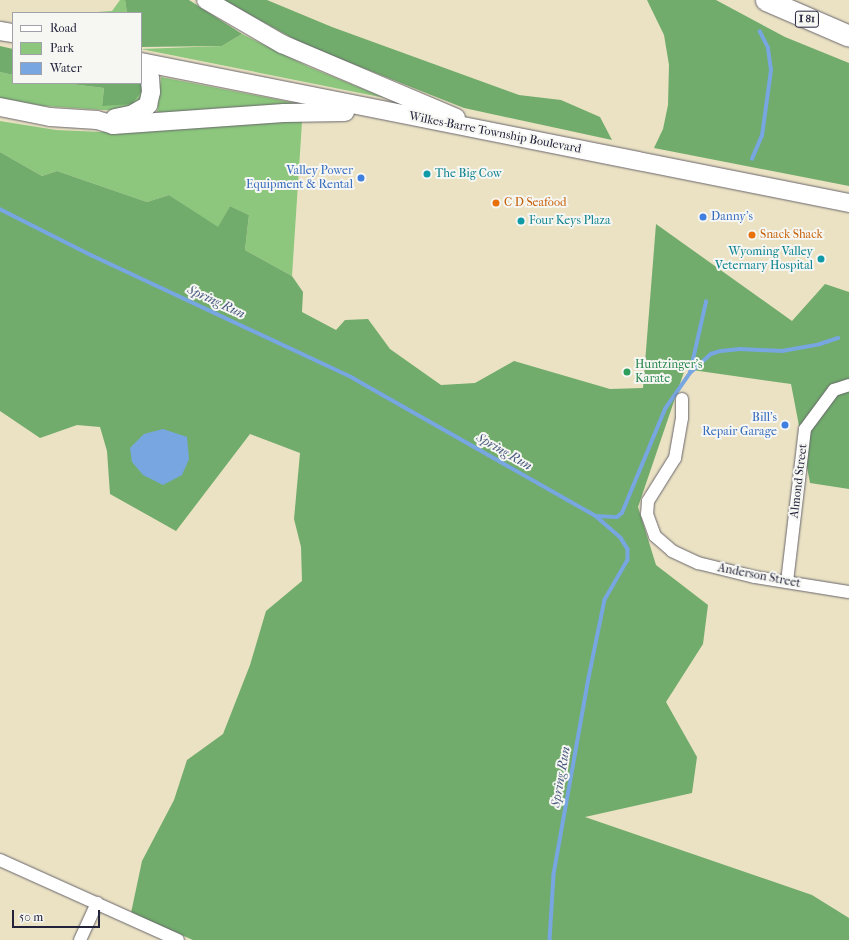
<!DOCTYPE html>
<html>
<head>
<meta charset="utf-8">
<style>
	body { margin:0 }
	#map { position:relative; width:849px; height:940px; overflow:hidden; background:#ebe2c4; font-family:"IM FELL French Canon",serif }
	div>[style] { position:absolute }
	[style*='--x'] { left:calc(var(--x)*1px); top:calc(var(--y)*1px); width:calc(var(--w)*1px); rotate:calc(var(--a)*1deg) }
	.green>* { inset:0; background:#8cc77d }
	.forest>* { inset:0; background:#71ac6c }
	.water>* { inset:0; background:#77a6e0 }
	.stream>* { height:3.5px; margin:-1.75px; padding:0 1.75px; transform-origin:1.75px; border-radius:1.75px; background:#77a6e0 }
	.roads { filter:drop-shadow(0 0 1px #68656b) drop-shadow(0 0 1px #68656b) }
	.street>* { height:12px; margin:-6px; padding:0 6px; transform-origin:6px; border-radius:6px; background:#fff }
	.primary>* { height:18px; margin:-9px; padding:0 9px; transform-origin:9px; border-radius:9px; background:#fff }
	.highway>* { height:21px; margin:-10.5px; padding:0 10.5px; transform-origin:10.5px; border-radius:10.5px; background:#fff }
	.dots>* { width:11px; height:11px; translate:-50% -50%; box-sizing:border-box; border:2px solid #f6f6f2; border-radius:50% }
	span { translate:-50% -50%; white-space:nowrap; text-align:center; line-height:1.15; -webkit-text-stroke:4px #f6f6f2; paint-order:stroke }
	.shield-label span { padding:1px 3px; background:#f6f6f2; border:1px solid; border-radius:3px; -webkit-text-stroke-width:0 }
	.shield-label { font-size:11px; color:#22223b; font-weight:700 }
	.street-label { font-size:12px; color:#22223b }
	.shop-label { font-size:12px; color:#366cbe }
	.right { translate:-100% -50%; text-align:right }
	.left { translate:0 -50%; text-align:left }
	.culture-label { font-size:12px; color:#0d838f }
	.food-label { font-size:12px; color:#c56008 }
	.leisure-label { font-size:12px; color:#27864d }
	.water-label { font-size:13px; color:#44577d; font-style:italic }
	.legend { position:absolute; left:12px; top:12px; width:130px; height:72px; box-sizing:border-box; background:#f6f6f2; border:1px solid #a1a1a9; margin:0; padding:5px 7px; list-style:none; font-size:12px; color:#22223b }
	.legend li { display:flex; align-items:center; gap:8px; height:20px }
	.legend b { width:20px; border:1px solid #a1a1a9 }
	.scale { position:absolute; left:12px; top:910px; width:88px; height:18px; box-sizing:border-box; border:2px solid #22223b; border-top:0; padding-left:5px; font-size:12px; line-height:14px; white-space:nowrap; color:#22223b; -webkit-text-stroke:3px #f6f6f2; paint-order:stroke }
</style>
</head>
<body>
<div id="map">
	<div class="green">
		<i style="clip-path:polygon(120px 0,125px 0,127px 13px,82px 13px,112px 11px)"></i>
		<i style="clip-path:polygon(242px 34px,309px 67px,385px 98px,141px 49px,222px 46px)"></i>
		<i style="clip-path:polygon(0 72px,13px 75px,13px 83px,63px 83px,104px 88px,102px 106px,143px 89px,140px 102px,119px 111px,43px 106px,0 98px)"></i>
		<i style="clip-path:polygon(161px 77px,310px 106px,219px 108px,157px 114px)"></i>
		<i style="clip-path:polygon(0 121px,56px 130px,101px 132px,249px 122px,302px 122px,292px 276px,245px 250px,249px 215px,230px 206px,218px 228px,169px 195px,147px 202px,57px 171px,42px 176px,0 152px)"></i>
	</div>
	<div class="forest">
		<i style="clip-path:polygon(125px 0,189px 0,242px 34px,222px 46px,141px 47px,141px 13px,127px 13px)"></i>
		<i style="clip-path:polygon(223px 0,267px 0,332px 27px,519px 95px,561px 100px,600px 117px,612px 140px,464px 108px,305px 45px)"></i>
		<i style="clip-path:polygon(647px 0,716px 0,785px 37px,849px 63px,849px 186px,654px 148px,663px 129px,668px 105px,669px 65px,664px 35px)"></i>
		<i style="clip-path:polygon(0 46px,13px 49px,13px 75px,0 72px)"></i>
		<i style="clip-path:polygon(63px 83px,140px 83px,143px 89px,132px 104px,102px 106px,104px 88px)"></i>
		<i style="clip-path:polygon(0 152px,42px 176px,57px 171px,147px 202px,169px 195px,218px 227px,230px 206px,249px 215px,245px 250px,292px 276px,303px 292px,302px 312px,336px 330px,345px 320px,368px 319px,390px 349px,441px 385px,475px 383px,514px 361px,610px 389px,643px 388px,656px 224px,792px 321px,825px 284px,849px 292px,849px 489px,810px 483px,791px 384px,685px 369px,638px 507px,656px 565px,708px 605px,703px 644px,666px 702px,697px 757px,692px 793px,585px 817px,812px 895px,849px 918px,849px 940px,193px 940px,131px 913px,142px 861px,174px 800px,187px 760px,223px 734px,250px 665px,266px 611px,302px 581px,301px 547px,294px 519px,300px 453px,250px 434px,176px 531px,110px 494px,107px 451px,100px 427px,77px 425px,40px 438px,0 411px)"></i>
	</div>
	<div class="water">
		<i style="clip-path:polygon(163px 429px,187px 437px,189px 459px,182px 475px,163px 485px,143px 475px,132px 462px,130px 448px,144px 434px)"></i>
	</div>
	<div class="stream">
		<i style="--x:752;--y:159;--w:25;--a:-67"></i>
		<i style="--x:762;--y:136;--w:67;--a:-82.2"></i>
		<i style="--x:771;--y:70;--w:22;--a:-98"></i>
		<i style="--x:768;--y:48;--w:18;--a:-117"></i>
		<i style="--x:0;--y:209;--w:102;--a:26.8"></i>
		<i style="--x:91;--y:255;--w:289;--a:25.1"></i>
		<i style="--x:353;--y:378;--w:279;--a:29.6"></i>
		<i style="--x:596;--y:516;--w:33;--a:41"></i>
		<i style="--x:621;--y:538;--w:13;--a:58"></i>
		<i style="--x:628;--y:549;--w:11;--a:90"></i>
		<i style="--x:628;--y:560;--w:46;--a:119.9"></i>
		<i style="--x:605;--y:600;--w:80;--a:101.6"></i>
		<i style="--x:589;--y:678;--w:200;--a:100.1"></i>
		<i style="--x:554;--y:875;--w:65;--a:93.5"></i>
		<i style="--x:691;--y:372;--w:27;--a:-42"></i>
		<i style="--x:711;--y:354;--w:10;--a:-17"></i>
		<i style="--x:721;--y:351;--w:19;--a:-6"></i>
		<i style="--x:740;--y:349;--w:42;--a:2.7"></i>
		<i style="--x:782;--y:351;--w:39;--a:-10"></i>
		<i style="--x:820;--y:344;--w:19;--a:-18"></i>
		<i style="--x:596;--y:516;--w:21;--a:3"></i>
		<i style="--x:617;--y:517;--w:6;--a:-39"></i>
		<i style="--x:622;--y:513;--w:113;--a:-67.5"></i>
		<i style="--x:665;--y:409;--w:44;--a:-55.2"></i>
		<i style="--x:690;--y:373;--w:73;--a:-77.3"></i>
	</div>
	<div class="roads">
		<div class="street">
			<i style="--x:682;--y:399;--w:19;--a:90"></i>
			<i style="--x:682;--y:418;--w:41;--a:99.9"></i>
			<i style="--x:675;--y:458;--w:51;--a:122.1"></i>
			<i style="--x:648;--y:501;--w:13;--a:94"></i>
			<i style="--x:647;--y:514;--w:23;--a:70"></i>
			<i style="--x:655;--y:536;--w:23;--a:41"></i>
			<i style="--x:672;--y:551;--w:29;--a:25"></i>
			<i style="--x:698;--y:563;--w:59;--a:13.8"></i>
			<i style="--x:755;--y:577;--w:95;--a:9.1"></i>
			<i style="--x:787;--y:582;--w:154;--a:-83.3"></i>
			<i style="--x:805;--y:429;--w:49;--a:-53.4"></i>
			<i style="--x:834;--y:390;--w:16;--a:-18"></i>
			<i style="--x:0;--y:860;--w:195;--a:24.2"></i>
			<i style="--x:80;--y:940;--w:41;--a:-65.3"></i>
		</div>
		<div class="primary">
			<i style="--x:206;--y:0;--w:88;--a:30.1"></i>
			<i style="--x:282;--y:44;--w:189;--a:23"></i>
			<i style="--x:0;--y:31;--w:13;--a:9"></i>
			<i style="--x:141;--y:62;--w:722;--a:11.26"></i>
			<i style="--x:0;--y:107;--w:51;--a:11.3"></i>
			<i style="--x:50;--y:117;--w:47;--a:3.7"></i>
			<i style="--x:97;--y:120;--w:17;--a:17"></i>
			<i style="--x:113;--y:125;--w:171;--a:-4"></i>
			<i style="--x:284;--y:113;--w:61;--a:-0.9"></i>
			<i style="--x:115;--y:118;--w:16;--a:-11"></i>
			<i style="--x:131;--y:115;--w:20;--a:-30"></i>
			<i style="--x:148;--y:105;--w:13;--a:-77"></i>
			<i style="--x:151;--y:92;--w:14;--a:-94"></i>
			<i style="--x:150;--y:78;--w:12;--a:-138"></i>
		</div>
		<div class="highway">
			<i style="--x:766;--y:0;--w:90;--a:23.4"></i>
		</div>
	</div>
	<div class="dots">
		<i style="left:427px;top:174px;background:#0f9aa8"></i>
		<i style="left:361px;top:178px;background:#3f7fe0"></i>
		<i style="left:496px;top:203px;background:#e8710a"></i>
		<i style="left:703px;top:217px;background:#3f7fe0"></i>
		<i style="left:521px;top:221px;background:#0f9aa8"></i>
		<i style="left:752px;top:235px;background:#e8710a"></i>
		<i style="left:821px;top:259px;background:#0f9aa8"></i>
		<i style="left:627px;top:372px;background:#2e9e5b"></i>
		<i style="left:785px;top:425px;background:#3f7fe0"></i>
	</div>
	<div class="shield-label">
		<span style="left:807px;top:19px">I 81</span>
	</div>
	<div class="street-label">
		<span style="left:495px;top:133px;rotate:11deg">Wilkes-Barre Township Boulevard</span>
		<span style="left:799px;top:481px;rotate:-83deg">Almond Street</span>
		<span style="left:759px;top:576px;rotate:11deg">Anderson Street</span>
	</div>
	<div class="shop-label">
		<span class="right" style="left:353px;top:178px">Valley Power<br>Equipment &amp; Rental</span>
		<span class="left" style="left:711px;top:217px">Danny's</span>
		<span class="right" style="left:777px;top:425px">Bill's<br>Repair Garage</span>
	</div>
	<div class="culture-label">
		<span class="left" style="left:435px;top:174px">The Big Cow</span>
		<span class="left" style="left:529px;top:221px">Four Keys Plaza</span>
		<span class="right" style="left:813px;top:259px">Wyoming Valley<br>Veternary Hospital</span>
	</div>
	<div class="food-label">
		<span class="left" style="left:504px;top:203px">C D Seafood</span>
		<span class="left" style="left:760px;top:235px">Snack Shack</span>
	</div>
	<div class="leisure-label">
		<span class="left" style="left:635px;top:372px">Huntzinger's<br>Karate</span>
	</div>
	<div class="water-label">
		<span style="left:216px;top:302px;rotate:25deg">Spring Run</span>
		<span style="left:504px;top:452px;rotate:30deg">Spring Run</span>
		<span style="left:561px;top:777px;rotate:-80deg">Spring Run</span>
	</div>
	<ul class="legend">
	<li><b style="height:5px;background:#fff"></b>Road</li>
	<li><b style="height:11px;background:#8cc77d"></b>Park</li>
	<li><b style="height:11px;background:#77a6e0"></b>Water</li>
	</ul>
	<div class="scale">50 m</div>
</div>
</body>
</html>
